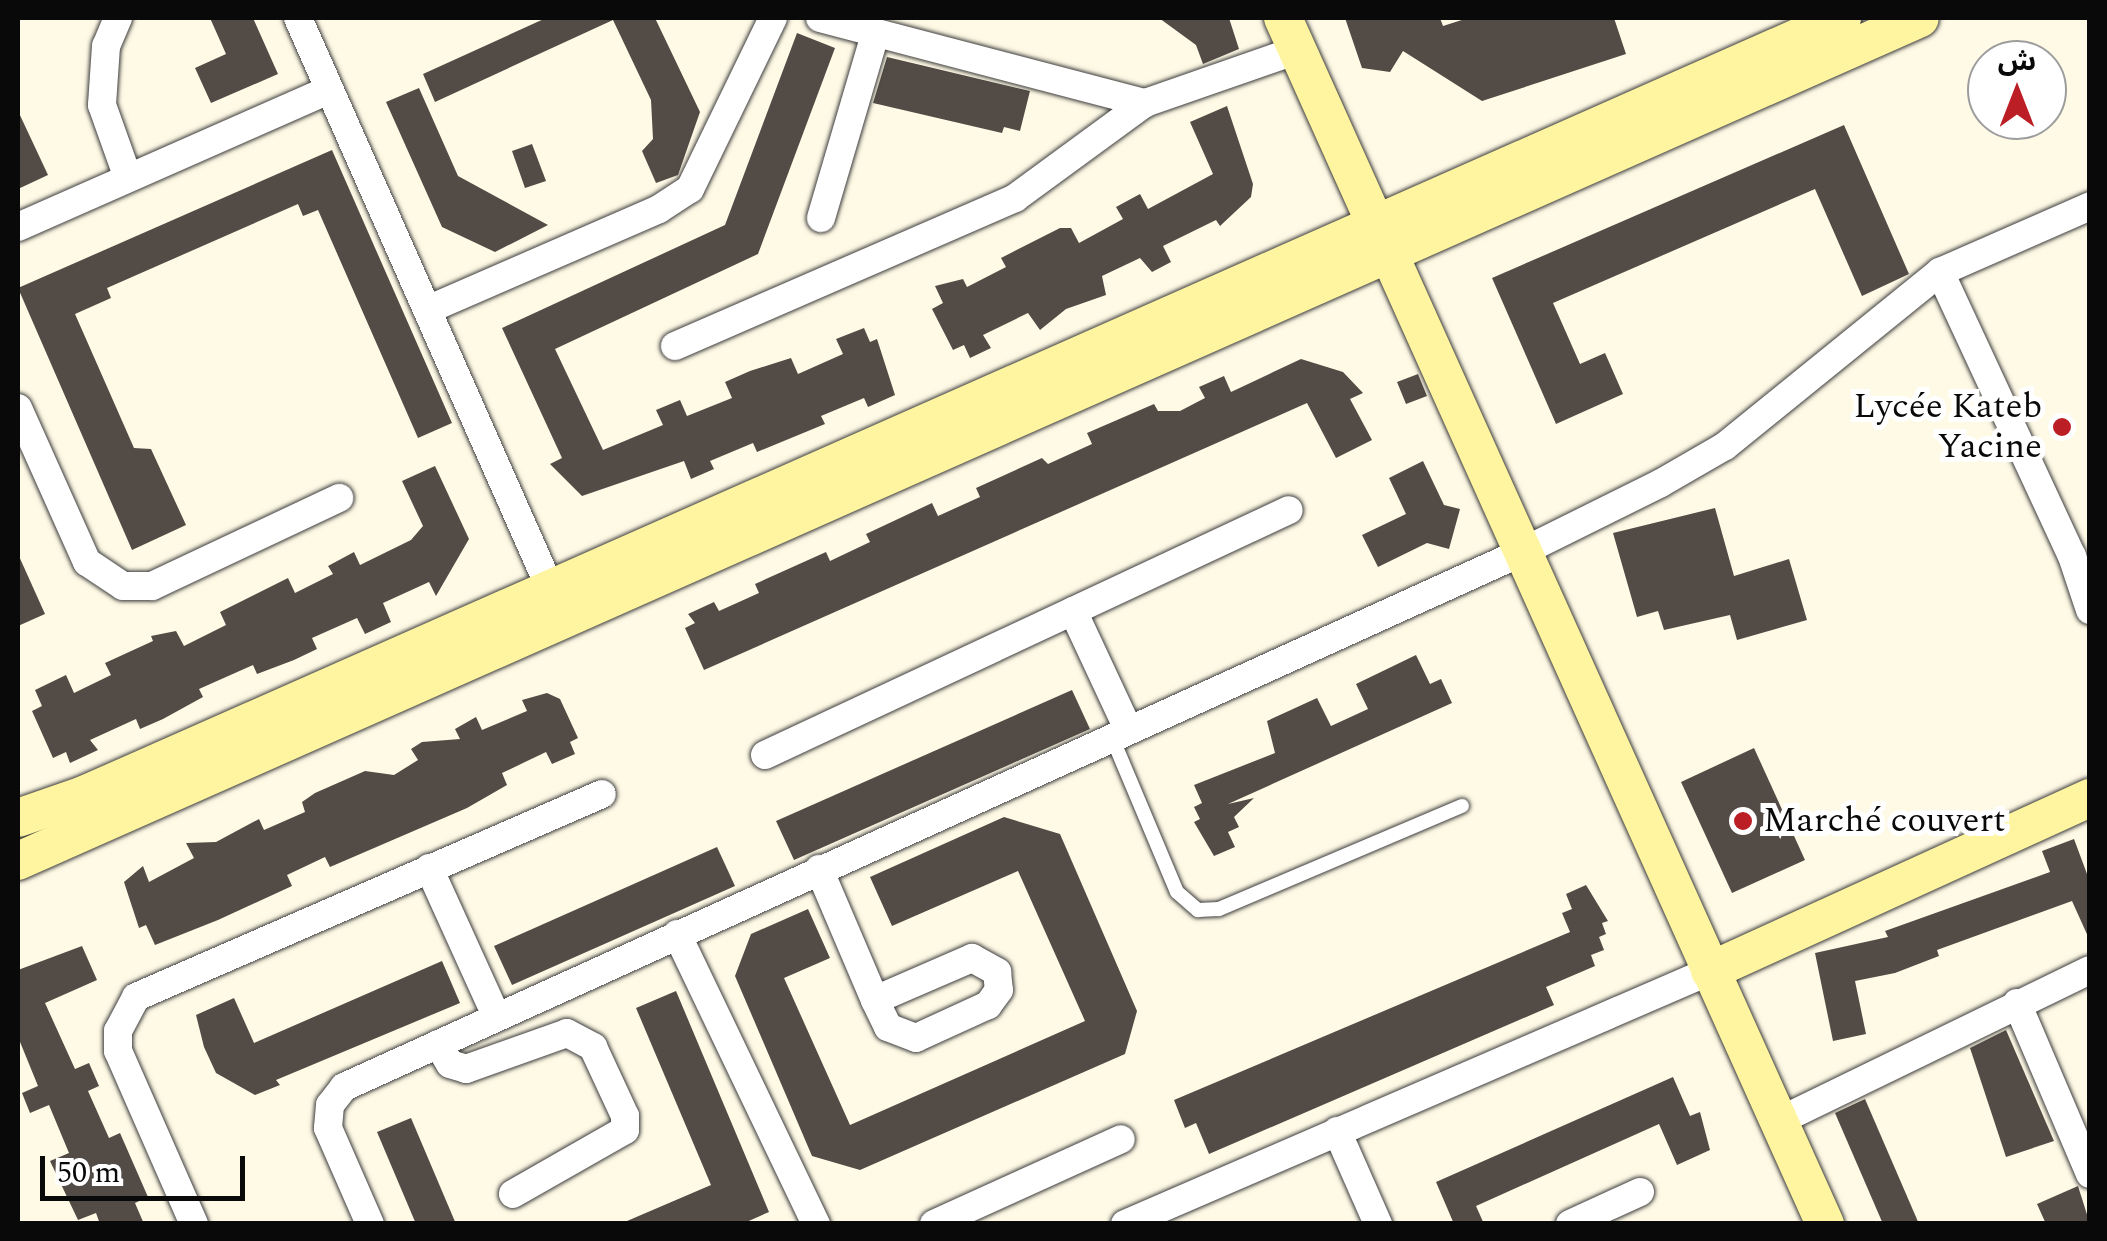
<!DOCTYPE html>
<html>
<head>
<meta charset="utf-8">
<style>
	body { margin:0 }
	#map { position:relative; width:2107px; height:1241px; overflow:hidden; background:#fffae6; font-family:Spectral,"Noto Sans Arabic",serif }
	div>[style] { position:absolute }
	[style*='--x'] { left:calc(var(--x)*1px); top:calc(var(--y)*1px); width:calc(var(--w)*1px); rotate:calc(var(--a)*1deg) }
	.building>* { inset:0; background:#524b46 }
	.roads { filter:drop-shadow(0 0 2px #3c3c3c) drop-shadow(0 0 2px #3c3c3c) }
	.lane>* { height:14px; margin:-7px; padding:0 7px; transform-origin:7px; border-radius:7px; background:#fff }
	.street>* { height:28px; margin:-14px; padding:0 14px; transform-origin:14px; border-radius:14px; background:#fff }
	.secondary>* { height:38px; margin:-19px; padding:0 19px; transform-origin:19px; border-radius:19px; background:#fff5a1 }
	.dots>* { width:28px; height:28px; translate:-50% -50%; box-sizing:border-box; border:5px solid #fff; border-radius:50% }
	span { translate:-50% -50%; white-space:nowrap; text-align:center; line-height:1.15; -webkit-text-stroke:10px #fff; paint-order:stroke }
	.poi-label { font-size:35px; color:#090909 }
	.right { translate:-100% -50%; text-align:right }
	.left { translate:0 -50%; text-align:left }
	.frame { position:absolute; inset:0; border:20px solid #090909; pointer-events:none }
	.north { position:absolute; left:1967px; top:40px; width:100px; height:100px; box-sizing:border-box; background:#fff; border:2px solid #9d9d9d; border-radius:50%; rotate:0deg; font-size:28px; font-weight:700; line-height:40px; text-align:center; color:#090909 }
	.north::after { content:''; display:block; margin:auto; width:35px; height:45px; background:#bc1e25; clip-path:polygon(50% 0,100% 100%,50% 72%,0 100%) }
	.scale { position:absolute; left:40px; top:1156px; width:205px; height:45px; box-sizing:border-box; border:5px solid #090909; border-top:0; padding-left:12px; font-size:30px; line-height:35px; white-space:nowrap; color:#090909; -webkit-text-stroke:8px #fff; paint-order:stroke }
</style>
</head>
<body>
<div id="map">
	<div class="building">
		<i style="clip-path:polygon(210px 18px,253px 18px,278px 74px,211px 103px,195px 68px,226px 54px)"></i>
		<i style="clip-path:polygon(546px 18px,655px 18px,700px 112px,678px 175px,656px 183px,642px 151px,653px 139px,651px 100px,613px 20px,435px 102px,423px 74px)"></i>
		<i style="clip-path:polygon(1159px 18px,1229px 18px,1239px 49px,1203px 64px,1196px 45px)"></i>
		<i style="clip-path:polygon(1345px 18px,1440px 18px,1443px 26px,1468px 18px,1614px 18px,1626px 54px,1482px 101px,1403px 51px,1390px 72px,1362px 68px)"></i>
		<i style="clip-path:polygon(797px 33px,835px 48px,758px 254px,555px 349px,603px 450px,663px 425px,656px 410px,680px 400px,687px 416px,732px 398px,725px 382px,750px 371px,791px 358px,798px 374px,843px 354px,836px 339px,864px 328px,870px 342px,877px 339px,895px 395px,868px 407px,864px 398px,821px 416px,825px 424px,757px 452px,753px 443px,710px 461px,714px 469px,691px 479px,684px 461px,582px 496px,550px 464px,562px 458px,502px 328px,725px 225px)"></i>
		<i style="clip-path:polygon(887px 57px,1030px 91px,1020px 131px,1004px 127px,1002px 133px,873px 103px)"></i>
		<i style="clip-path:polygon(419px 88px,458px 176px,548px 225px,495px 252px,442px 227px,386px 102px)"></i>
		<i style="clip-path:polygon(1227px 106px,1253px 184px,1251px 197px,1220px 226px,1216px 220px,1163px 246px,1171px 262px,1152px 272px,1140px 258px,1102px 276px,1106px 295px,1066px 309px,1040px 330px,1028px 313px,983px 335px,991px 348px,970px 358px,964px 345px,953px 350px,932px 309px,943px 303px,935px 286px,963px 279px,967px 287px,1006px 267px,1001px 258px,1060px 228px,1071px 228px,1079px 243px,1123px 219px,1116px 207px,1140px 194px,1148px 209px,1213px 174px,1190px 122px)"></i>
		<i style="clip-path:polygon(18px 111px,48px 175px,18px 189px)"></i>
		<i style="clip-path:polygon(1844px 125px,1909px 274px,1862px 296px,1815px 189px,1553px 303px,1580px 364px,1605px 353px,1623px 394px,1556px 424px,1492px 278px)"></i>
		<i style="clip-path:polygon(532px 144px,546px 181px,525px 188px,512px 151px)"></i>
		<i style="clip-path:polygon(332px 150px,452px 423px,418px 438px,318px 210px,303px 216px,298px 204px,107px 288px,111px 298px,75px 314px,134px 448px,151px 449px,186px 525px,132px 550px,18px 288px)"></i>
		<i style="clip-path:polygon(1301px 359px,1343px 372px,1363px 393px,1350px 399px,1372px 440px,1336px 458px,1307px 403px,704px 670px,685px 628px,695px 623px,688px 614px,714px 602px,719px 611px,759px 593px,755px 584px,826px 552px,830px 561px,870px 542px,866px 534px,932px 503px,938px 516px,980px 497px,976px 488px,1042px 458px,1048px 464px,1092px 444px,1087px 433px,1154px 404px,1158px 411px,1180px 411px,1205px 398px,1199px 387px,1224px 376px,1231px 392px)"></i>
		<i style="clip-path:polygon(1418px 374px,1427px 396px,1406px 404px,1397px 382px)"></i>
		<i style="clip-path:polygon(1423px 461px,1444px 505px,1460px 509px,1449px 549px,1427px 543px,1378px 567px,1362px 535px,1406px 514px,1389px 478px)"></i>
		<i style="clip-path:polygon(435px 466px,469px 539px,436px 596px,429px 582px,383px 603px,391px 622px,365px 634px,357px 618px,312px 638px,317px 649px,294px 660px,257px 674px,253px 665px,199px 689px,203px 697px,163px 719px,140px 729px,136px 719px,90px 740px,98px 750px,70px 763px,66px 752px,53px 758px,32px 711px,42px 706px,35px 690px,66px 675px,74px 693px,111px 675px,105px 663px,153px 641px,151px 636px,176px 631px,184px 646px,226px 625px,220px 612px,288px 578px,295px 593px,333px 574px,328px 566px,354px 552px,360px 565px,411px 540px,423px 526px,402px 481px)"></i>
		<i style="clip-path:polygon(1715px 508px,1734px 576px,1789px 559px,1807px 620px,1737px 640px,1730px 615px,1664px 630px,1658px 611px,1637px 617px,1613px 533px)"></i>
		<i style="clip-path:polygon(18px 554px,45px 614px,18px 626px)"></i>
		<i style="clip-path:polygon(1416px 655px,1430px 684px,1441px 679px,1452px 703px,1228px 804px,1254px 798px,1234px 817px,1239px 827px,1228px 832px,1235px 847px,1214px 856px,1194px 822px,1200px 819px,1194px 807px,1202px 803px,1194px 785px,1275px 753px,1267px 721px,1317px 698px,1331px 726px,1368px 709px,1356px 684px)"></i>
		<i style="clip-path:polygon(1072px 690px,1090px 729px,794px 860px,776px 821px)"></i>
		<i style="clip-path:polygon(547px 693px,560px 699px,578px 738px,570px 742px,575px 754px,552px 764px,546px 752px,502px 773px,507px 785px,467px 808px,330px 867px,325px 857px,287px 875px,292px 886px,218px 920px,155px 945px,146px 925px,139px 928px,124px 882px,143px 866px,149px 882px,194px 858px,186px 843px,216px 842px,259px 819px,264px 830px,305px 812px,302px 802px,315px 793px,365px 771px,394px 775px,418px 760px,411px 749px,422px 742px,460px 739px,455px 729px,476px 717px,482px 730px,527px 711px,522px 700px)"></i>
		<i style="clip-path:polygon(1754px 748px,1805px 860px,1732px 893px,1681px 782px)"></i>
		<i style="clip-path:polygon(1004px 817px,1060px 834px,1137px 1011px,1125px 1054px,860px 1170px,812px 1156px,735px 976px,751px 934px,808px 909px,830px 958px,784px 978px,850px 1125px,1085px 1021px,1018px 871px,892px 926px,870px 877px)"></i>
		<i style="clip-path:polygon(2074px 839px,2090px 882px,2090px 941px,2072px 901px,1937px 950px,1939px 956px,1895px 973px,1855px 981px,1866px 1034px,1833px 1041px,1815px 953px,1888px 937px,1885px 931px,2050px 872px,2042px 851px)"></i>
		<i style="clip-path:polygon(717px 847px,735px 886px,512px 985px,494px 946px)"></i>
		<i style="clip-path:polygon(1586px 885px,1608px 921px,1602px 923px,1606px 934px,1599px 937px,1604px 950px,1591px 955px,1595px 966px,1546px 987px,1554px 1005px,1209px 1154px,1196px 1123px,1185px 1128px,1174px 1100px,1570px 932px,1562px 913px,1572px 909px,1566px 894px)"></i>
		<i style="clip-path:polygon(82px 946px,97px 980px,45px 1003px,75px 1069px,89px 1063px,99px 1086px,88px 1091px,109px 1138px,120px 1133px,148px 1197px,135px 1203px,144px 1224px,100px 1224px,96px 1213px,78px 1220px,50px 1161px,69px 1153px,49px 1105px,30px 1113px,22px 1093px,38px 1086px,18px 1037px,18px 970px)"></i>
		<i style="clip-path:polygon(442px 961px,460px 1003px,276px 1080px,280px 1085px,255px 1095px,216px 1073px,204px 1047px,196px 1015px,234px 998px,254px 1043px)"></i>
		<i style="clip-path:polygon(676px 991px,769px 1212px,742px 1224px,620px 1224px,711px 1185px,636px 1008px)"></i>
		<i style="clip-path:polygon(2006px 1030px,2054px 1141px,2006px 1157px,1970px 1048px)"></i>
		<i style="clip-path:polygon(1673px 1077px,1690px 1116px,1700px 1112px,1710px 1150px,1677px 1165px,1659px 1124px,1476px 1206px,1484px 1224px,1454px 1224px,1436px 1182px)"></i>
		<i style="clip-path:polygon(1865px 1099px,1919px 1224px,1883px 1224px,1835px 1113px)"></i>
		<i style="clip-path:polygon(411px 1118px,456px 1224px,416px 1224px,377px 1132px)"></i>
		<i style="clip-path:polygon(2078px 1186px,2090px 1224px,2046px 1224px,2037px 1204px)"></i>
	</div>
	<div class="roads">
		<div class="lane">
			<i style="--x:1111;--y:735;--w:170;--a:67.2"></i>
			<i style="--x:1177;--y:892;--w:28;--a:41"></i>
			<i style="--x:1198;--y:910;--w:21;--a:-3"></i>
			<i style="--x:1219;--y:909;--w:264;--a:-23"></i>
		</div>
		<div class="street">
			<i style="--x:118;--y:18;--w:30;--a:113"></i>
			<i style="--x:106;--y:46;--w:59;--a:93.9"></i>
			<i style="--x:102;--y:105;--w:77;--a:70.4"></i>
			<i style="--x:298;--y:18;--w:643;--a:66.15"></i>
			<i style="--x:820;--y:18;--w:336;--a:14.7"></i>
			<i style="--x:821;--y:218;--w:191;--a:-73.6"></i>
			<i style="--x:18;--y:227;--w:340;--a:-23.8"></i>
			<i style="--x:1940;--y:272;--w:313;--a:65.1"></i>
			<i style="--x:2072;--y:556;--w:57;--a:71.6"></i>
			<i style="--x:427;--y:310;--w:253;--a:-23.5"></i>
			<i style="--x:659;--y:209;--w:37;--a:-33"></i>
			<i style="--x:690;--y:189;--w:190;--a:-64.1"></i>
			<i style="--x:675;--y:346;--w:371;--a:-23.5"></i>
			<i style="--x:1015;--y:198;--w:161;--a:-36.2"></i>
			<i style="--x:1145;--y:103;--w:161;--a:-19.2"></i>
			<i style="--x:18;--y:408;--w:169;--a:65.9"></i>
			<i style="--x:87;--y:562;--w:43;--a:33.7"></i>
			<i style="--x:123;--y:586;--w:29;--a:0"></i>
			<i style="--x:152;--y:586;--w:207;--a:-25.2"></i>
			<i style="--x:1073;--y:611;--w:128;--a:65"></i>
			<i style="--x:765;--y:755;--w:578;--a:-25.06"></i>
			<i style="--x:429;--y:868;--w:162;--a:65.6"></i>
			<i style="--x:819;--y:869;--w:142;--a:66.9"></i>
			<i style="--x:677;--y:934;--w:322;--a:64.4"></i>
			<i style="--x:972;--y:958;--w:29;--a:29"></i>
			<i style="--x:997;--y:972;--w:18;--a:84"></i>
			<i style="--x:999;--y:990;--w:19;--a:126"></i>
			<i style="--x:988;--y:1005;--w:79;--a:155.4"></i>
			<i style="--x:916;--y:1038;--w:30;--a:-159"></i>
			<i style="--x:888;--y:1027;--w:30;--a:-116"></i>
			<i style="--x:875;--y:1000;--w:106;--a:-23.4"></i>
			<i style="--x:2017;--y:1003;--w:186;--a:66.9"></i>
			<i style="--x:438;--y:1044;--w:23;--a:59"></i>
			<i style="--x:450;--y:1064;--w:17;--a:17"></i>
			<i style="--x:466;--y:1069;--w:107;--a:-19.6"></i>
			<i style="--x:567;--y:1033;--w:30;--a:28"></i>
			<i style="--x:593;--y:1047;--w:76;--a:65.1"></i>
			<i style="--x:625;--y:1116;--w:14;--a:90"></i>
			<i style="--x:625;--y:1130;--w:129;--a:150.3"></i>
			<i style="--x:1781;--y:1120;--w:343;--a:-25.9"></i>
			<i style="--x:1337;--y:1131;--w:102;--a:66.2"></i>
			<i style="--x:194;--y:1224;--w:189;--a:-113.7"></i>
			<i style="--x:118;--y:1051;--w:20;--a:-90"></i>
			<i style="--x:118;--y:1031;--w:38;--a:-62"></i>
			<i style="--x:136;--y:997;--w:508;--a:-23.54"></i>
			<i style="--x:370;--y:1224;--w:105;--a:-113.6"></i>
			<i style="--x:328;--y:1128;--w:23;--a:-85"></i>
			<i style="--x:330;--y:1105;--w:23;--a:-52"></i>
			<i style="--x:344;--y:1087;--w:1292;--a:-24.42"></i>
			<i style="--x:1520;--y:553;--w:157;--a:-26.4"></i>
			<i style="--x:1661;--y:483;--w:74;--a:-30"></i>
			<i style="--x:1725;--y:446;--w:277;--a:-39"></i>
			<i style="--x:1940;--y:272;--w:164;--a:-23.7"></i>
			<i style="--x:934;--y:1224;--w:205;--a:-24.4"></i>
			<i style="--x:1125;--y:1224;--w:637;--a:-23.39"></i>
			<i style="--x:1570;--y:1224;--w:77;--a:-24.6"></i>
		</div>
		<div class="secondary">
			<i style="--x:1283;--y:18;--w:1322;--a:65.8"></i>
			<i style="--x:18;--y:818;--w:70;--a:-19.2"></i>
			<i style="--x:84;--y:795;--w:1922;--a:-23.84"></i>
			<i style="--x:18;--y:861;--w:2080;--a:-23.9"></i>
			<i style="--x:1710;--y:971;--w:418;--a:-24.5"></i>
		</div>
	</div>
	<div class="dots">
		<i style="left:2062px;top:427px;background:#bc1e25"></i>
		<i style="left:1743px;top:821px;background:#bc1e25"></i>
	</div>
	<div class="poi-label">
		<span class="right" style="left:2042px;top:427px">Lycée Kateb<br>Yacine</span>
		<span class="left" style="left:1763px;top:821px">Marché couvert</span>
	</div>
	<div class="frame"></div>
	<div class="north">ش</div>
	<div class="scale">50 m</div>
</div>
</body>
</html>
